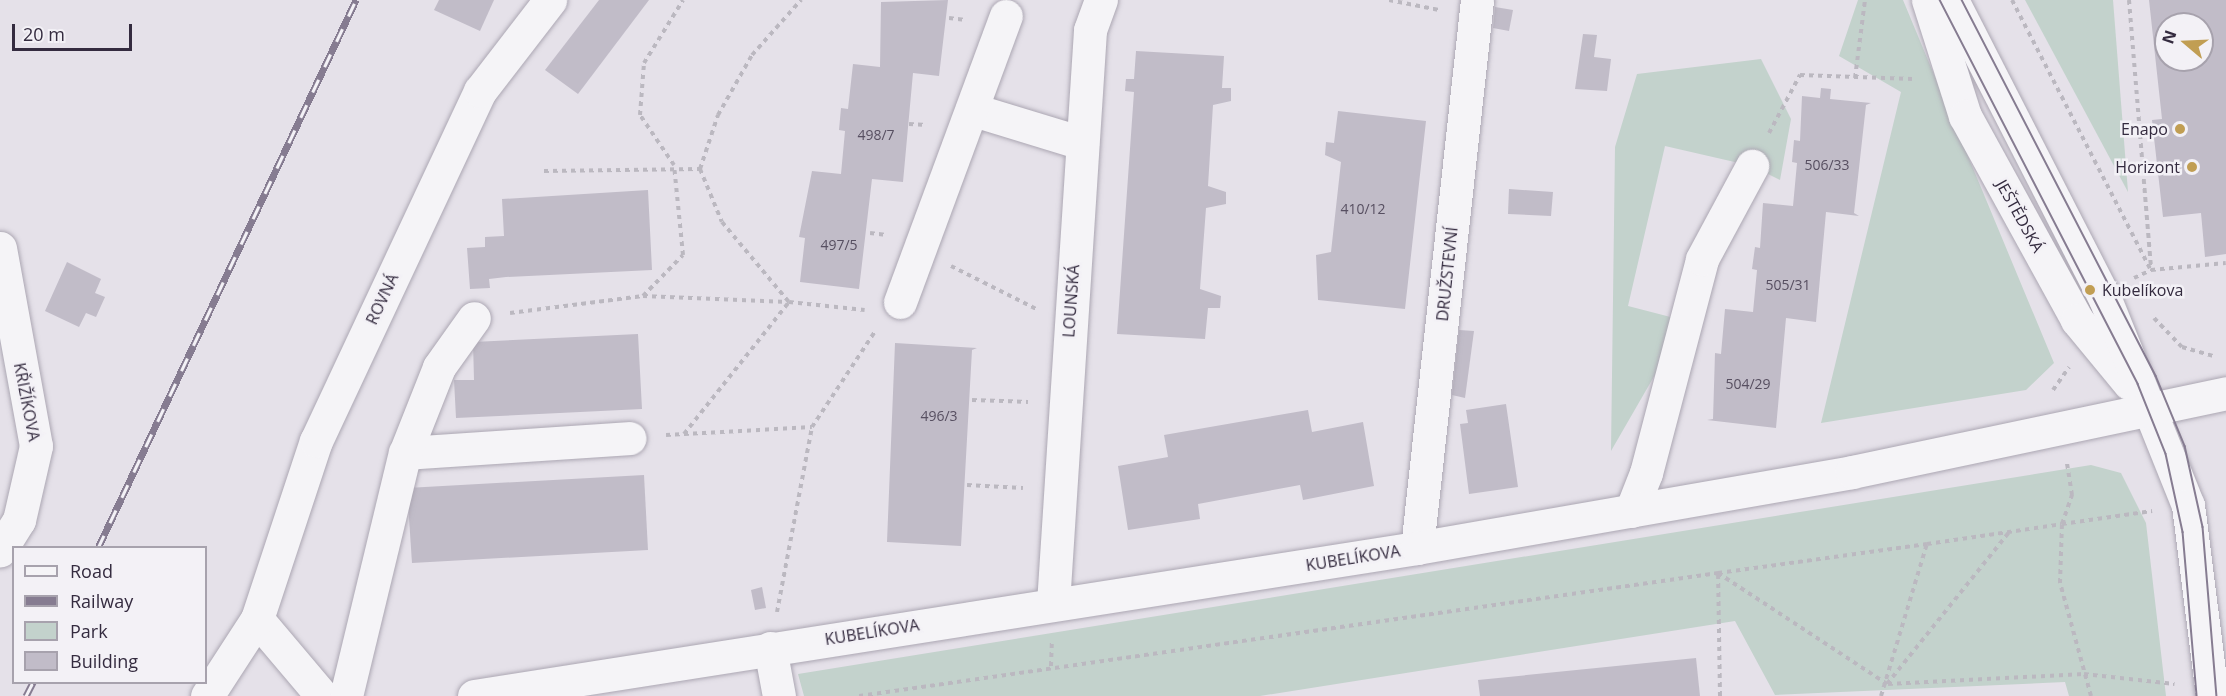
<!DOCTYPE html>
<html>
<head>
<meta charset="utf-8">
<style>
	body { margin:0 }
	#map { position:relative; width:2226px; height:696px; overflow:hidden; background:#e5e1e9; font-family:"Open Sans",sans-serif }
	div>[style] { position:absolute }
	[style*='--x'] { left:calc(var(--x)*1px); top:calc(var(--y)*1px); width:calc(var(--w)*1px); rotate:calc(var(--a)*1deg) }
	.green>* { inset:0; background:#c3d2cc }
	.building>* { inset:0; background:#c1bcc8 }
	.path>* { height:4px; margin-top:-2px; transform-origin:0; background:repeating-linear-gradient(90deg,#bbb8c0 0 4.5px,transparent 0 9px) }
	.roads { filter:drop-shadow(0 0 2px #aca7b3) drop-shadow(0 0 2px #aca7b3) }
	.minor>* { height:33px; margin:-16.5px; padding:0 16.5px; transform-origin:16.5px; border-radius:16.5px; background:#f5f4f7 }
	.tram>* { height:1.5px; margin:-0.75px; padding:0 0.75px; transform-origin:0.75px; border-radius:0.75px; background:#867c91 }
	.rail>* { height:7px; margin-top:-3.5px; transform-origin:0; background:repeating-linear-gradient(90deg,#f3f1f6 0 14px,#867c91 0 28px); box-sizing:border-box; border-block:2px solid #867c91 }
	.dots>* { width:16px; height:16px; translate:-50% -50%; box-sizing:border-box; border:3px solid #f3f1f6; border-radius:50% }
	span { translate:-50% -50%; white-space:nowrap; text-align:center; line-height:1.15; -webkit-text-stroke:5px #f3f1f6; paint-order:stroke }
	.number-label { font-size:14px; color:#574f61 }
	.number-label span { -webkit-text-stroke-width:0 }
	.poi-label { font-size:16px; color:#342b3f }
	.right { translate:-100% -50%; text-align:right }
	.left { translate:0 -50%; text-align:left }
	.street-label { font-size:16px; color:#342b3f }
	.legend { position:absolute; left:12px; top:546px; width:195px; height:138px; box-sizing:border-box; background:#f3f1f6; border:2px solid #a7a2ad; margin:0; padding:8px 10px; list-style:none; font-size:18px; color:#342b3f }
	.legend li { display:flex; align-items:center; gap:12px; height:30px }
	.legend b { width:30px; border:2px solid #a7a2ad }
	.north { position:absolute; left:2154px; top:12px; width:60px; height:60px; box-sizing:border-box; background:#f3f1f6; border:2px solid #a7a2ad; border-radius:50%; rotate:289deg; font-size:16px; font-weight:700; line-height:24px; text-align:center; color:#342b3f }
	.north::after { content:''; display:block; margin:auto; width:21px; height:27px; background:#c19e53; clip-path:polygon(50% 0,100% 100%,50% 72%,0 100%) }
	.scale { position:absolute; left:12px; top:24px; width:120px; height:27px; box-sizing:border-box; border:3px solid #342b3f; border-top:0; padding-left:8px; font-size:18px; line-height:21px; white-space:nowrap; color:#342b3f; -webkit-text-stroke:4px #f3f1f6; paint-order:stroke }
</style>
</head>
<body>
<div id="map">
	<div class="green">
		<i style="clip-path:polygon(1858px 0,1903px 0,2054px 363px,2026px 390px,1821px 423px,1901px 92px,1839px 56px)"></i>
		<i style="clip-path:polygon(2025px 0,2113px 0,2128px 192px)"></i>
		<i style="clip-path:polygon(1761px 59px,1791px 119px,1780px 180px,1752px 166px,1665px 146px,1628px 306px,1686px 321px,1611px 451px,1615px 147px,1637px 74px)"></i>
		<i style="clip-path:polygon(2091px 465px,2121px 473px,2146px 523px,2166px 696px,2069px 696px,2065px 682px,1775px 695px,1735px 621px,1260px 696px,804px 696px,798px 674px)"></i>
	</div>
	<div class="building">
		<i style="clip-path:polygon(439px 0,494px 0,480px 31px,434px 10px)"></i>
		<i style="clip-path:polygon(599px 0,649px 0,578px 94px,545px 70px)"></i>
		<i style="clip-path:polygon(948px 0,939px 76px,913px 73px,903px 182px,872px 179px,859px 289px,800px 282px,805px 238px,799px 237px,812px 171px,841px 174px,845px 131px,839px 130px,841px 108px,848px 109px,853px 64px,880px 67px,881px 2px)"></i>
		<i style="clip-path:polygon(evenodd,2149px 0,2226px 0,2226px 254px,2205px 257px,2201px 213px,2163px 217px,2152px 120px,2162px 119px,2149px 0,2166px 24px,2202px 24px,2202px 60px,2166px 60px,2166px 24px)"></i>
		<i style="clip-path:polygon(1495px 7px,1513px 10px,1509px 31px,1493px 28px)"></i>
		<i style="clip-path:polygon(1583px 34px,1597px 35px,1594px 57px,1611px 59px,1607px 91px,1575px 89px)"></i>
		<i style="clip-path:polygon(1136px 51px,1224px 56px,1222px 88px,1231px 88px,1231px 101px,1213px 105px,1208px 186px,1226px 192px,1226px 204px,1206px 208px,1200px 289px,1221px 296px,1220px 308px,1208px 308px,1205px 339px,1117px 334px,1134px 92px,1125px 91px,1126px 79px,1134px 79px)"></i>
		<i style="clip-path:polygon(1821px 88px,1831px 89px,1830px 99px,1871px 103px,1866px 105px,1854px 213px,1859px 216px,1826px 212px,1816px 322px,1786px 318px,1776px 428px,1707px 420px,1713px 419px,1715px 353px,1721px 354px,1725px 309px,1753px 312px,1757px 270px,1752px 269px,1755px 247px,1760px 248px,1763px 203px,1793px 206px,1797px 163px,1792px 162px,1794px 140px,1800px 141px,1802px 96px,1820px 98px)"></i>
		<i style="clip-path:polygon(1338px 111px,1426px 121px,1405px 309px,1318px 300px,1316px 255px,1331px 252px,1341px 162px,1325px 155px,1326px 142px,1334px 143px)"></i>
		<i style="clip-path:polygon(1509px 189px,1553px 192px,1551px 216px,1508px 214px)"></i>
		<i style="clip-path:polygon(648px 190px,652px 270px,506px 277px,489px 279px,490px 288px,470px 289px,467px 248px,485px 247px,485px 237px,504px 236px,502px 199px)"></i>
		<i style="clip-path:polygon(67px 262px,101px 279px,95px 293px,105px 297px,96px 317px,86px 313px,79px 327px,45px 311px)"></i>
		<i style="clip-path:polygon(1459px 330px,1474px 331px,1465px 398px,1452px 395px)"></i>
		<i style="clip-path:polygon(638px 334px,642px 409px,456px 418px,454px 380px,474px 380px,473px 342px)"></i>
		<i style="clip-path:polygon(895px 343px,977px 348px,972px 350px,961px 546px,887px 542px)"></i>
		<i style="clip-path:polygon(1506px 404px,1518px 487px,1469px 494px,1460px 424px,1468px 423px,1466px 410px)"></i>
		<i style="clip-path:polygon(1308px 410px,1312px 432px,1363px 422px,1374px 486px,1303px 500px,1300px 485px,1198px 504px,1200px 519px,1128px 530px,1118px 466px,1168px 457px,1164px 435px)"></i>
		<i style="clip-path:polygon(644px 475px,648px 550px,412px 563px,407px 488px)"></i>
		<i style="clip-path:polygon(762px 587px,766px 608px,755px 610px,751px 590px)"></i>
		<i style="clip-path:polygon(1696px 658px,1700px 696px,1480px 696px,1478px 680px)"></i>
	</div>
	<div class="path">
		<i style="--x:1389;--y:0;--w:51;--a:11.3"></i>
		<i style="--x:2012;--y:0;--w:304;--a:62.8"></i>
		<i style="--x:2129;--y:0;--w:267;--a:85.3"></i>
		<i style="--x:949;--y:18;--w:17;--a:7"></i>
		<i style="--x:1855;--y:78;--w:79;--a:-82.7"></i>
		<i style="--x:909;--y:124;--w:18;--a:3"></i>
		<i style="--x:1769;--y:133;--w:66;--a:-61.9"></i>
		<i style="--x:1800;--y:75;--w:113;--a:2"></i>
		<i style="--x:700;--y:169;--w:57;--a:-71.6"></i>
		<i style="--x:718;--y:115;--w:69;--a:-60.5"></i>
		<i style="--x:752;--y:55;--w:74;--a:-48.3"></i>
		<i style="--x:544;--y:171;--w:156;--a:-0.7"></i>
		<i style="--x:700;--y:169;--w:57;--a:67.5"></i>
		<i style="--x:722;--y:222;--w:104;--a:50.1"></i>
		<i style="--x:870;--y:233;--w:17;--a:7"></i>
		<i style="--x:951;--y:266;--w:95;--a:26.8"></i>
		<i style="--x:2134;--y:278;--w:19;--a:-25"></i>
		<i style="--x:2151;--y:270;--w:75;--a:-5.3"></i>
		<i style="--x:643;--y:296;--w:146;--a:2.4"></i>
		<i style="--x:510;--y:313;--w:134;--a:-7.3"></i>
		<i style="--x:643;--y:296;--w:57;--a:-45.7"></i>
		<i style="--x:683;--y:255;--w:90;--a:-95.7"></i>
		<i style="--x:674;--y:165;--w:60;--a:-124.2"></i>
		<i style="--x:640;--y:115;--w:52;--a:-85.6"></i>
		<i style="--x:644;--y:63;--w:74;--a:-58.2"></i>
		<i style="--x:2154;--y:318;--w:40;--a:46"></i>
		<i style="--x:2182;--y:347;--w:33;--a:16"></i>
		<i style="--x:2053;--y:390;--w:28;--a:-55"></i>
		<i style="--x:972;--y:400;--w:56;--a:2"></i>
		<i style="--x:684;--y:434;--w:169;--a:-51.5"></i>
		<i style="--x:789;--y:302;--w:76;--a:6"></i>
		<i style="--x:666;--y:435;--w:146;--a:-3.1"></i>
		<i style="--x:967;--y:485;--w:56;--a:3.1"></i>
		<i style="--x:777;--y:612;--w:188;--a:-79.3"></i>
		<i style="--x:812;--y:427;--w:116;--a:-56.6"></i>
		<i style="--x:1051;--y:666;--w:23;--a:-88"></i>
		<i style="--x:1888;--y:684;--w:196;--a:-2.9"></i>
		<i style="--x:2084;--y:674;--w:91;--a:6.3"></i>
		<i style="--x:859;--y:696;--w:868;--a:-8.15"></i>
		<i style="--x:1718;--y:573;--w:202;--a:33.3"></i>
		<i style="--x:1887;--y:684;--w:195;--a:-51.2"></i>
		<i style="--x:1720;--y:696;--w:123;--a:-90.9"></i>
		<i style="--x:1718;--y:573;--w:211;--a:-7.9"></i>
		<i style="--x:1881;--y:696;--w:159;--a:-73.2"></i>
		<i style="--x:1927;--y:544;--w:136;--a:-8.4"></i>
		<i style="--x:2062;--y:524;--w:31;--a:-71"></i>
		<i style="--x:2072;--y:495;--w:32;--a:-99"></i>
		<i style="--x:2091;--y:696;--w:117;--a:-105.3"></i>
		<i style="--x:2060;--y:583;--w:59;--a:-88.1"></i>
		<i style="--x:2062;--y:524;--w:91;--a:-8.2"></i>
	</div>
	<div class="roads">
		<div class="minor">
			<i style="--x:1928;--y:0;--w:122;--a:72.3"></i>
			<i style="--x:1965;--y:116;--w:233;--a:61.2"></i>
			<i style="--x:2077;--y:320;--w:82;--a:50.5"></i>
			<i style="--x:1952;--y:0;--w:336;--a:62.9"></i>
			<i style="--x:2105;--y:299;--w:222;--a:68.1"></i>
			<i style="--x:2188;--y:505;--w:193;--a:82.8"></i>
			<i style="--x:974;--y:110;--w:113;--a:17"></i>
			<i style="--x:0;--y:248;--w:201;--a:79.7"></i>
			<i style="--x:36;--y:446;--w:76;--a:102.9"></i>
			<i style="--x:19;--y:520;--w:36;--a:122"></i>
			<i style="--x:900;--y:302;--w:305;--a:-69.7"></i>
			<i style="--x:405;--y:453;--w:225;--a:-3.8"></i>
			<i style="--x:1631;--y:511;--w:41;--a:-68.5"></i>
			<i style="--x:1646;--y:473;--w:221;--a:-75.3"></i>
			<i style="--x:1702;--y:259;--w:106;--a:-61.7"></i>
			<i style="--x:1417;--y:548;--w:551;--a:-83.75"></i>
			<i style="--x:1053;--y:604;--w:575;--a:-86.31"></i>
			<i style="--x:1090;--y:30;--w:32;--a:-70"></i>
			<i style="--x:257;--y:619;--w:101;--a:49.8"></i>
			<i style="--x:770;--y:648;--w:49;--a:79.4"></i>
			<i style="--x:207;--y:696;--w:92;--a:-57"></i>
			<i style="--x:257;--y:619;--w:188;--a:-71.7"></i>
			<i style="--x:316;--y:441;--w:387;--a:-64.9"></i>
			<i style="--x:480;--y:91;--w:115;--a:-52.4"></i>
			<i style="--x:346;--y:696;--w:250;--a:-76.4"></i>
			<i style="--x:405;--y:453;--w:92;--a:-68.4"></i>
			<i style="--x:439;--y:367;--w:60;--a:-54.5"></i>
			<i style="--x:474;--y:696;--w:955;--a:-8.92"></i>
			<i style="--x:1417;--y:548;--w:442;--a:-9.9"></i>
			<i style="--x:1852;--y:472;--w:382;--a:-11.9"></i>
		</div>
	</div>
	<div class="tram">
		<i style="--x:1940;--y:0;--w:432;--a:62.7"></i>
		<i style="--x:2138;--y:384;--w:75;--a:68.2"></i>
		<i style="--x:2166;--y:454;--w:80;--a:77.7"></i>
		<i style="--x:2183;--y:532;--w:165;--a:85.1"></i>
		<i style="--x:1962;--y:0;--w:423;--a:62.7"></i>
		<i style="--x:2156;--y:376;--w:76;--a:67.5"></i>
		<i style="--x:2185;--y:446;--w:83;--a:77.5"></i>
		<i style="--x:2203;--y:527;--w:170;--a:85.3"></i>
	</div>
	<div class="rail">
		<i style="--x:98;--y:548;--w:606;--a:-64.79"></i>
		<i style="--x:26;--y:696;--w:16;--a:-63"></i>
	</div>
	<div class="dots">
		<i style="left:2180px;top:129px;background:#c19e53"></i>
		<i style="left:2192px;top:167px;background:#c19e53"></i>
		<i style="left:2090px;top:290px;background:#c19e53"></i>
	</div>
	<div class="number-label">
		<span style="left:876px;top:135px">498/7</span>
		<span style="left:1827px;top:165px">506/33</span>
		<span style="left:1363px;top:209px">410/12</span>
		<span style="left:839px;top:245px">497/5</span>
		<span style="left:1788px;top:285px">505/31</span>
		<span style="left:1748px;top:384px">504/29</span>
		<span style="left:939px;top:416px">496/3</span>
	</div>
	<div class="poi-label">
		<span class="right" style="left:2168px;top:129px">Enapo</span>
		<span class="right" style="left:2180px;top:167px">Horizont</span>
		<span class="left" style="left:2102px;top:290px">Kubelíkova</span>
	</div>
	<div class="street-label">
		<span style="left:2020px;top:216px;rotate:61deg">JEŠTĚDSKÁ</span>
		<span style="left:1447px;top:274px;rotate:-84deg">DRUŽSTEVNÍ</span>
		<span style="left:382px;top:299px;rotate:-65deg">ROVNÁ</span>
		<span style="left:1071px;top:301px;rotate:-86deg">LOUNSKÁ</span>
		<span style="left:27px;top:402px;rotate:79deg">KŘIŽÍKOVA</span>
		<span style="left:1353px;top:558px;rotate:-9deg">KUBELÍKOVA</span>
		<span style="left:872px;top:632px;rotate:-9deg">KUBELÍKOVA</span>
	</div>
	<ul class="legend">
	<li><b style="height:8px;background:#f5f4f7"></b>Road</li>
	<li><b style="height:8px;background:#867c91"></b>Railway</li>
	<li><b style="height:16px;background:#c3d2cc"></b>Park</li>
	<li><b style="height:16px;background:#c1bcc8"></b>Building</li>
	</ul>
	<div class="north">N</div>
	<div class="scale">20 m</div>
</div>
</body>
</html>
